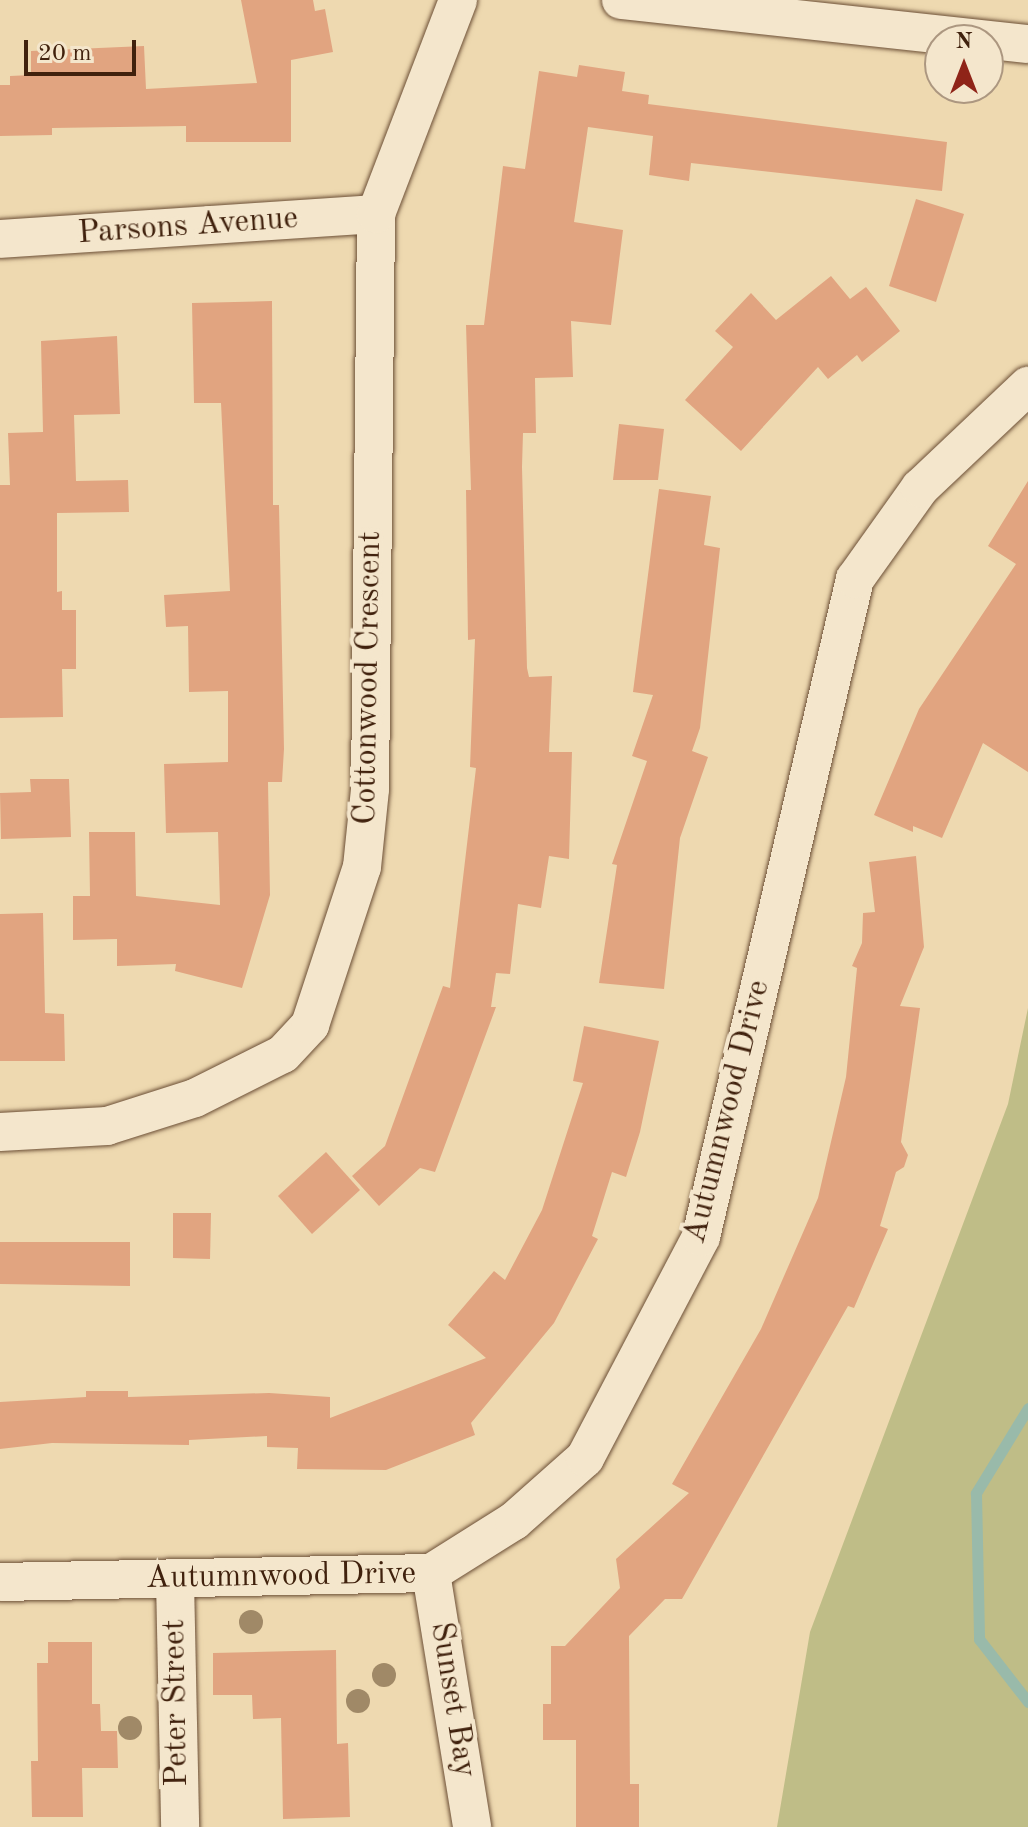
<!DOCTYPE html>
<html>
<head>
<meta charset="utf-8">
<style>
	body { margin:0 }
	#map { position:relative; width:1028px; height:1827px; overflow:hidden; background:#eed9b0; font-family:"Old Standard TT",serif }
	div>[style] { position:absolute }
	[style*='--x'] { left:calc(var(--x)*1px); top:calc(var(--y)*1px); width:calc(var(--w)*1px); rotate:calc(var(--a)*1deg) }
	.green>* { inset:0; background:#bfbd87 }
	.stream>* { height:11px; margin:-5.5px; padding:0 5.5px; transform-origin:5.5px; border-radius:5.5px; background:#99baaa }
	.building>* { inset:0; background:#e1a480 }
	.roads { filter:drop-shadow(0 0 2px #6c4f36) drop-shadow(0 0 2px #6c4f36) }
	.minor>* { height:38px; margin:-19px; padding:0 19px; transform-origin:19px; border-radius:19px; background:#f4e6cc }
	.trees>* { width:24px; height:24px; margin:-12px; border-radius:50%; background:#a08967 }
	span { translate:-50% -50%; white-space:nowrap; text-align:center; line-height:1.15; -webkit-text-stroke:8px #f4e6cc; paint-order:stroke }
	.street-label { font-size:32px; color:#40210d }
	.north { position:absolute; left:924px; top:24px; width:80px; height:80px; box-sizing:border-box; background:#f4e6cc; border:2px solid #ac9780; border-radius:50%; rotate:0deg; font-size:22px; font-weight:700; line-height:32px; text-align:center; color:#40210d }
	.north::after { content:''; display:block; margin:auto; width:28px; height:36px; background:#8f2418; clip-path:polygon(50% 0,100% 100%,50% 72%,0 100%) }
	.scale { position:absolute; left:24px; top:40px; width:112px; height:36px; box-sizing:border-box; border:4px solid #40210d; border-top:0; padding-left:10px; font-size:24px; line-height:28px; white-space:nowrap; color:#40210d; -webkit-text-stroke:6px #f4e6cc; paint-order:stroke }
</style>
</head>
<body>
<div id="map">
	<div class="green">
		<i style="clip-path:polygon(1028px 1008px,1028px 1827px,777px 1827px,810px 1632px,1008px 1104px)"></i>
	</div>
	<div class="stream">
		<i style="--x:1028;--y:1408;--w:100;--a:121.5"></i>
		<i style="--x:976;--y:1493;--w:146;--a:88.8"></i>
		<i style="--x:979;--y:1639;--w:80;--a:52.1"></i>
	</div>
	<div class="building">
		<i style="clip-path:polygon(241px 0,313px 0,315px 11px,325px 9px,333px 52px,291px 60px,291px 142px,186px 142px,186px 126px,52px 128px,52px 135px,0 136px,0 85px,10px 85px,10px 76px,31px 75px,31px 51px,144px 46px,146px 89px,257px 83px)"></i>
		<i style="clip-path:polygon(579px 65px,625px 72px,622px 91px,649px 95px,648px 104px,947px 142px,942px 191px,691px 163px,689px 181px,649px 175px,653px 136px,588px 127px,574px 222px,623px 230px,611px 325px,571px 321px,573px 377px,535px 378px,536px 433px,523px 433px,522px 467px,527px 668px,529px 677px,552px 676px,549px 752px,572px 752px,569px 859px,549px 856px,541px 908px,518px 904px,510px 974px,496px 973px,491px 1007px,496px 1007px,435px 1172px,420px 1168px,379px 1206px,352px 1176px,385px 1146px,443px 986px,450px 988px,476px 768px,470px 767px,475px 639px,468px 640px,466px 490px,471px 490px,466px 325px,484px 325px,503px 166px,525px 169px,539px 71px,577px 77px)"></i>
		<i style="clip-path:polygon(916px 199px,964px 214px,936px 302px,889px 286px)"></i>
		<i style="clip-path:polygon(831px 276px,850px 299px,866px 287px,900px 331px,862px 362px,857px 355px,828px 379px,818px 367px,741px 451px,685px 400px,733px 347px,715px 331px,751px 293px,776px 320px)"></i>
		<i style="clip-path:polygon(272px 301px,273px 505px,279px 505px,284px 749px,282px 782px,268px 782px,270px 895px,242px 988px,175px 971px,176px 964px,117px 966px,117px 939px,73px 940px,73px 896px,90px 896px,89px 832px,135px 832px,136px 896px,220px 905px,218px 832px,166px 833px,164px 764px,228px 762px,228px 691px,189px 692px,188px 626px,166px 627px,164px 595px,230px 591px,221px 403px,194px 403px,192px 303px)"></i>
		<i style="clip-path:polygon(117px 336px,120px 414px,74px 415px,76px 481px,128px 480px,129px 512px,57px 513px,57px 592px,62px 591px,62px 610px,76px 610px,76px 669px,62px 669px,63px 717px,0 718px,0 485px,10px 485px,8px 433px,43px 432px,41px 341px)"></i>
		<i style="clip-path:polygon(619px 424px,664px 429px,658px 480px,613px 480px)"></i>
		<i style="clip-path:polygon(1028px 481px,1028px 772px,983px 743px,942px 838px,913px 826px,913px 832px,874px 815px,919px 709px,1016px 564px,988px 546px)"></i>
		<i style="clip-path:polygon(659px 489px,711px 496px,704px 545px,720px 548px,700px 728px,692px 751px,708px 757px,680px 838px,664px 989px,599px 983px,617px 865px,612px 864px,647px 761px,632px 756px,653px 695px,633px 692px)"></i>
		<i style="clip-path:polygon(30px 779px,69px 779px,71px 837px,1px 839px,0 793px,31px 792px)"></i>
		<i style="clip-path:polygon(916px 856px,924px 947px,900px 1006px,920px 1008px,901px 1142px,908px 1155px,904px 1167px,896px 1172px,880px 1226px,888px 1229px,854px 1308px,848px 1306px,682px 1599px,665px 1599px,629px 1636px,630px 1784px,639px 1784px,639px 1827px,576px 1827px,576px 1740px,543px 1740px,543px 1704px,551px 1704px,551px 1646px,565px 1646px,620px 1588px,616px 1559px,689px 1493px,672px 1484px,761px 1329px,818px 1198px,846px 1077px,857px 968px,852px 966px,862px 943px,863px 913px,875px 912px,869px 862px)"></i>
		<i style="clip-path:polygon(43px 913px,45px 1013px,64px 1014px,65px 1061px,0 1061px,0 914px)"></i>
		<i style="clip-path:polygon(584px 1026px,659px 1041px,640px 1132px,626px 1177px,612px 1172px,592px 1236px,598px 1239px,554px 1323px,471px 1423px,475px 1435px,386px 1470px,297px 1469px,298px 1448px,267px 1447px,267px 1436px,189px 1440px,189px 1445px,52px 1443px,0 1449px,0 1402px,86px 1397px,86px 1391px,128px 1391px,128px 1397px,269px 1393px,330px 1397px,330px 1418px,486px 1358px,448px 1325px,494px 1271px,505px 1280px,542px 1210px,583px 1083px,573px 1081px)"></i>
		<i style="clip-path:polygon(326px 1152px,360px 1190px,312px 1234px,278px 1196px)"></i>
		<i style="clip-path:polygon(173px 1213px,211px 1213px,210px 1259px,173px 1258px)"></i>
		<i style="clip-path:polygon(0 1242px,130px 1242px,130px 1286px,0 1284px)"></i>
		<i style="clip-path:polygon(48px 1642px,92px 1642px,92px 1704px,100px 1704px,101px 1731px,117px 1731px,118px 1768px,82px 1768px,83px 1817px,32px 1817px,31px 1761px,38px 1761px,37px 1663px,48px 1663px)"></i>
		<i style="clip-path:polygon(336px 1650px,337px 1744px,348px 1743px,350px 1817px,283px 1819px,281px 1718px,253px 1719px,252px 1695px,213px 1695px,213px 1653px)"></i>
	</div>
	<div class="roads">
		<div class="minor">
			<i style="--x:621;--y:0;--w:409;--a:6.2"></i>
			<i style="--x:0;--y:239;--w:377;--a:-3.8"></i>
			<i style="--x:0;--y:1132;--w:107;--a:-3.2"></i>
			<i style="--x:107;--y:1126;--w:92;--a:-17.7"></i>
			<i style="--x:195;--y:1098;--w:98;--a:-26.6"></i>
			<i style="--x:283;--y:1054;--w:40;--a:-47"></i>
			<i style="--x:310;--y:1025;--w:166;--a:-71.8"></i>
			<i style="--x:362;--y:867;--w:78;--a:-84.1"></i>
			<i style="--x:370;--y:789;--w:575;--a:-89.4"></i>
			<i style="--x:376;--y:214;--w:229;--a:-69"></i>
			<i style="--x:431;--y:1573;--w:257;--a:80.8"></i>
			<i style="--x:175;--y:1580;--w:247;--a:88.8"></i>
			<i style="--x:0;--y:1582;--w:431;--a:-1.2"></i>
			<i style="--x:431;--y:1573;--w:98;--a:-32.1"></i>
			<i style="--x:514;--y:1521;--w:95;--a:-41.6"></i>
			<i style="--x:585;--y:1458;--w:250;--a:-62.3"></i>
			<i style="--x:701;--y:1237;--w:676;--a:-76.83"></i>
			<i style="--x:855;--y:579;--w:112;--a:-54.5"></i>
			<i style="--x:920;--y:488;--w:149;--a:-43.4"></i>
		</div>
	</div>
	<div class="trees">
		<i style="left:251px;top:1622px"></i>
		<i style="left:384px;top:1675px"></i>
		<i style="left:358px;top:1701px"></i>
		<i style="left:130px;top:1728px"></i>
	</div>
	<div class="street-label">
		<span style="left:188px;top:227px;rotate:-4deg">Parsons Avenue</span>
		<span style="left:369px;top:678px;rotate:-89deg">Cottonwood Crescent</span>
		<span style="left:728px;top:1112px;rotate:-76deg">Autumnwood Drive</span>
		<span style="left:281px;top:1577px;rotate:-1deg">Autumnwood Drive</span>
		<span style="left:452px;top:1700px;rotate:81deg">Sunset Bay</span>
		<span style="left:177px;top:1703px;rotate:-91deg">Peter Street</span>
	</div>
	<div class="north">N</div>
	<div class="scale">20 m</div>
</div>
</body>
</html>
